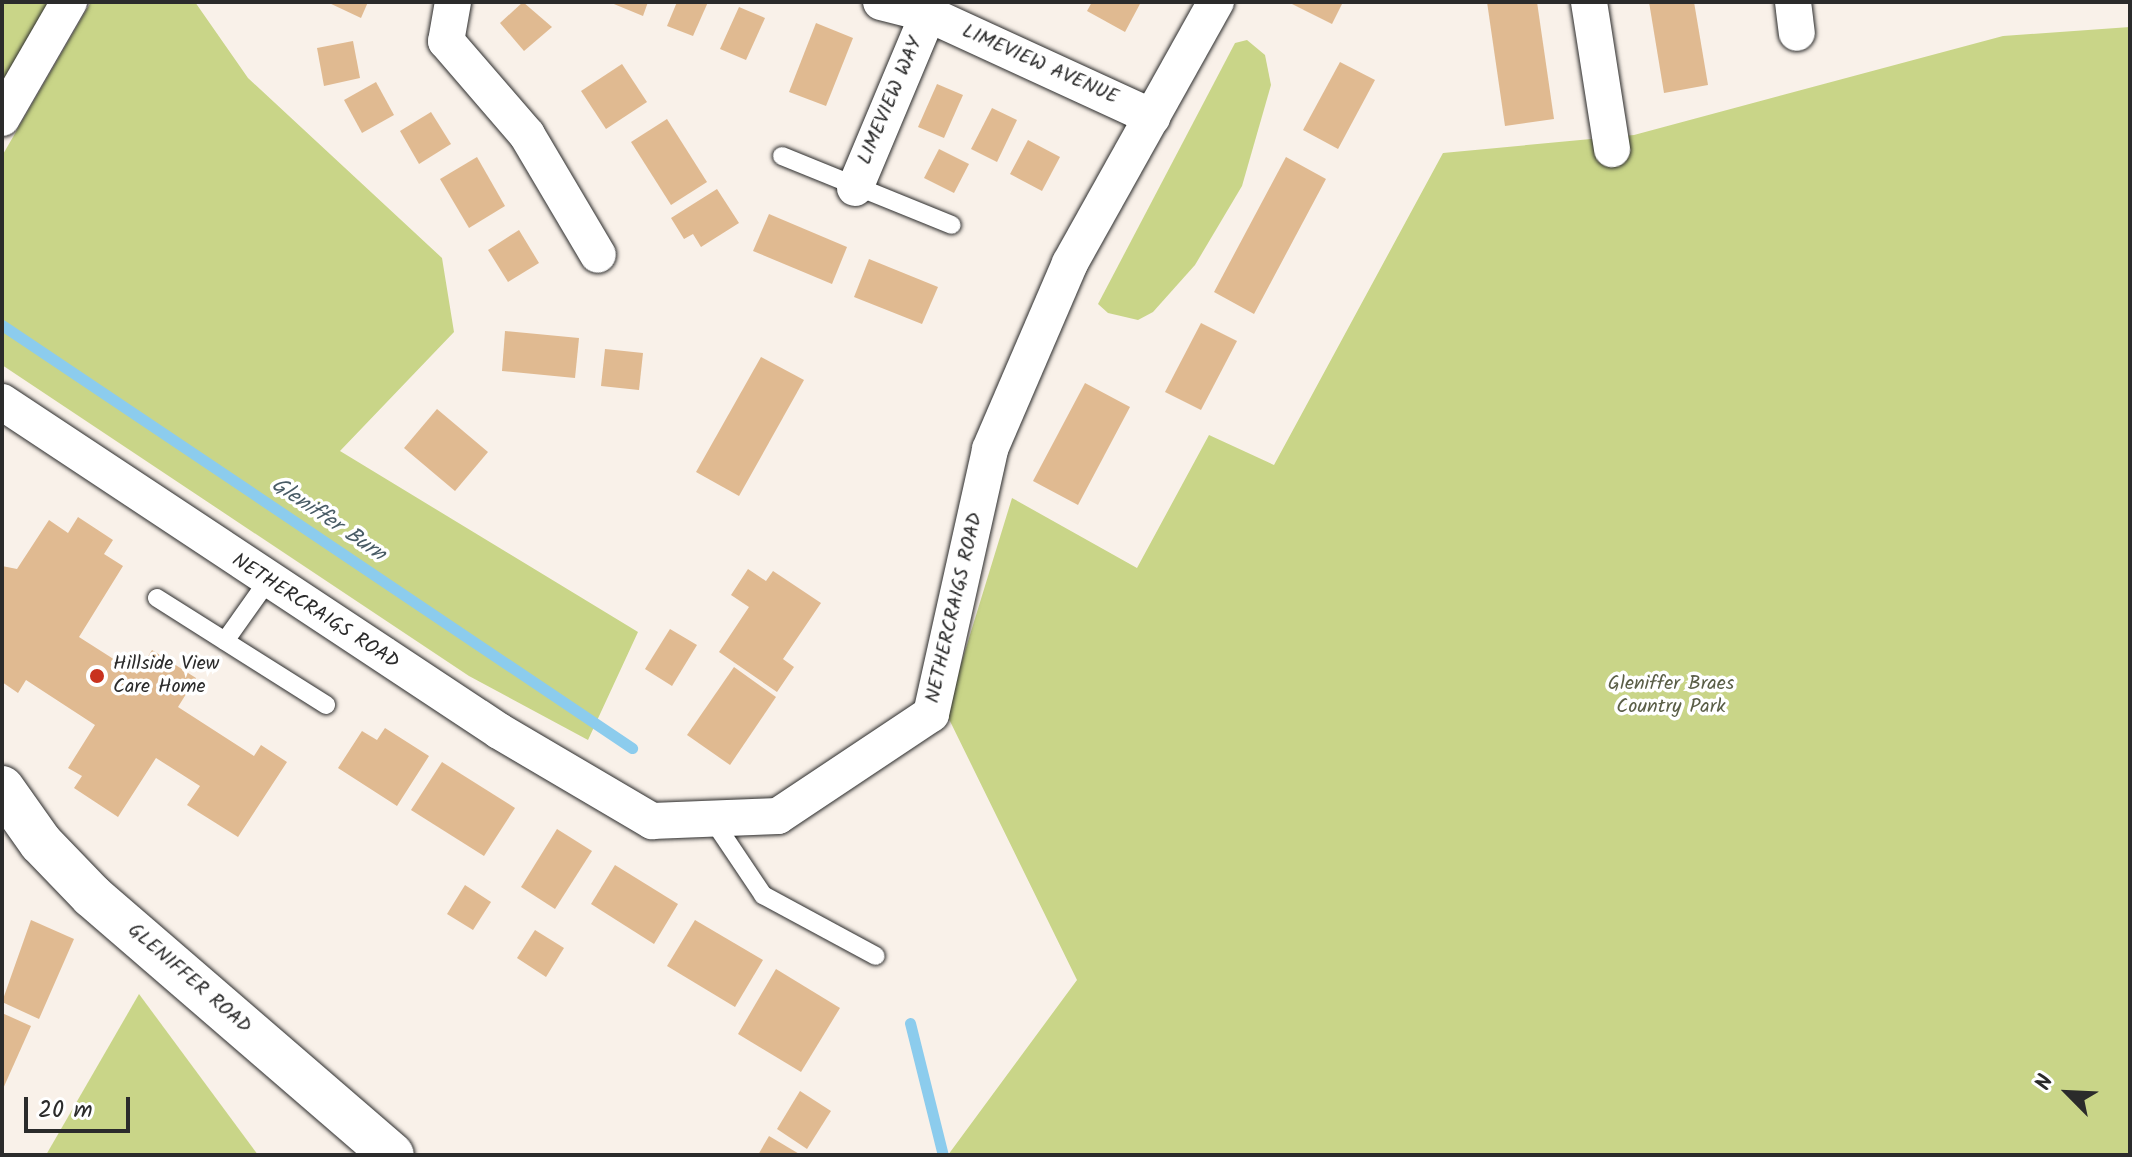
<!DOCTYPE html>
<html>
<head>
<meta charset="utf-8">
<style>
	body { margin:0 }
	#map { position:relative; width:2132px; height:1157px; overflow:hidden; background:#f9f1e9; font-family:Kalam,sans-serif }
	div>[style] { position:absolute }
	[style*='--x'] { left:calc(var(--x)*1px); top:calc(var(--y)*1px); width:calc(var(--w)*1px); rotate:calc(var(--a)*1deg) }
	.green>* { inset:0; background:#c9d588 }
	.stream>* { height:11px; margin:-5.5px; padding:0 5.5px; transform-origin:5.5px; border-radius:5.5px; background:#8ccced }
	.building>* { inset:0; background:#e0ba91 }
	.roads { filter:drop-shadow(0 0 2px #2b2b2b) drop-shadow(0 0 2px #2b2b2b) }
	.lane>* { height:18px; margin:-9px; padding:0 9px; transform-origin:9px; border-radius:9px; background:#fff }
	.street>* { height:36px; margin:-18px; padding:0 18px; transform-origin:18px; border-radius:18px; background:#fff }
	.secondary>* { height:44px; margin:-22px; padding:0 22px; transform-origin:22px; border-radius:22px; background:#fff }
	.dots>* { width:22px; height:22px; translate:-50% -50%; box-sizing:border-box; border:4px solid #fff; border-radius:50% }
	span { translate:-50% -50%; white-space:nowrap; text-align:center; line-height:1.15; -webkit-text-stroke:7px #fff; paint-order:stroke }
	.street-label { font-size:20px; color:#2b2b2b }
	.poi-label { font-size:20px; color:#2b2b2b }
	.left { translate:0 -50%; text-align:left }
	.park-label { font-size:20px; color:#5a5e47 }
	.water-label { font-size:22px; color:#485b65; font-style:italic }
	.frame { position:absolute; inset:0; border:4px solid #2b2b2b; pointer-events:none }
	.north { position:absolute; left:2028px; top:1053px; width:80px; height:80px; -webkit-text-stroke:6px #fff; paint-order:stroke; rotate:294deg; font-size:22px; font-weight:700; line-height:32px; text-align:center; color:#2b2b2b }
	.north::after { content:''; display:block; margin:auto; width:28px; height:36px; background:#2b2b2b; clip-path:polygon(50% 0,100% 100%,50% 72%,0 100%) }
	.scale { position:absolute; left:24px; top:1097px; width:106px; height:36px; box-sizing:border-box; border:4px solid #2b2b2b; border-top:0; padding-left:10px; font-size:24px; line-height:28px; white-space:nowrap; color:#2b2b2b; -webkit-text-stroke:6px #fff; paint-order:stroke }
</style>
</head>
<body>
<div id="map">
	<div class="green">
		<i style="clip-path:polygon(2px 2px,58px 2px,2px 87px)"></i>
		<i style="clip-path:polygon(91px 2px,195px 2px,248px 78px,442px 258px,454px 332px,340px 451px,638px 632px,588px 740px,469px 676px,2px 365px,2px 156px)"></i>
		<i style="clip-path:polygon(2130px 27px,2130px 1155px,948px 1155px,1077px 980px,946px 713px,1012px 498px,1137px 568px,1209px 435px,1274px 465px,1443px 153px,1634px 135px,2003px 36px)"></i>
		<i style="clip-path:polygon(1247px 40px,1265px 55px,1271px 85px,1242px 186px,1195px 265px,1153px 312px,1138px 320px,1108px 313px,1098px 304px,1235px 43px)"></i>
		<i style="clip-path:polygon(139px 994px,258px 1155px,46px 1155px)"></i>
	</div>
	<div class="stream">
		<i style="--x:2;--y:325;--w:759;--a:33.88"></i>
		<i style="--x:910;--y:1023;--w:136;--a:76"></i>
	</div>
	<div class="building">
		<i style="clip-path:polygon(327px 2px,368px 2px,361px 18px)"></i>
		<i style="clip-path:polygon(523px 2px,552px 27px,524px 51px,500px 23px)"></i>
		<i style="clip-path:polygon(609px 2px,648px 2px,643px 16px)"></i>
		<i style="clip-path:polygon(677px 2px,708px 2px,693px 36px,667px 26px)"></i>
		<i style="clip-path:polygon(1092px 2px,1141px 2px,1125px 32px,1087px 11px)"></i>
		<i style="clip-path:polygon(1288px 2px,1343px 2px,1332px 24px)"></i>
		<i style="clip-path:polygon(1487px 2px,1537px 2px,1554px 119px,1505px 126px)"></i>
		<i style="clip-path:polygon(1649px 2px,1694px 2px,1708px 85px,1664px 93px)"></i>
		<i style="clip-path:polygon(739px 7px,765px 18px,746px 60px,720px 49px)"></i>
		<i style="clip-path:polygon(816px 23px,853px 38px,826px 106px,789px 92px)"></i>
		<i style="clip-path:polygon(353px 41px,360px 78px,324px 86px,317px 48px)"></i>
		<i style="clip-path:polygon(1340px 62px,1375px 80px,1338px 149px,1303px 130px)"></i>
		<i style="clip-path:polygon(622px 64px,647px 102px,606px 129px,581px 91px)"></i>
		<i style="clip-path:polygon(376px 82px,394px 115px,362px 133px,344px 100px)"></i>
		<i style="clip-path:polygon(937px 84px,963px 95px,944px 138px,918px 127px)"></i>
		<i style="clip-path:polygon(992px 108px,1017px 120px,997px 162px,971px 149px)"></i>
		<i style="clip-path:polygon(431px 112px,451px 144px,419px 164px,400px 131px)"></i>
		<i style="clip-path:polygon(667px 119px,707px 182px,671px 205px,631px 142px)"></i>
		<i style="clip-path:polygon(1028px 140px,1060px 157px,1042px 191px,1010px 174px)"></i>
		<i style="clip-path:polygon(939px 149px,969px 164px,954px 193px,924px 178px)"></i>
		<i style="clip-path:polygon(477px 157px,505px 206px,469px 228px,440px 179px)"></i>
		<i style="clip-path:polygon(1286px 157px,1326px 179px,1254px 314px,1214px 292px)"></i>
		<i style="clip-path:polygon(717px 189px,739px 223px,701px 247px,693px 234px,684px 239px,671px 218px)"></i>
		<i style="clip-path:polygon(769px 214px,847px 247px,832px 284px,753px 251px)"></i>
		<i style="clip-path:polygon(519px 230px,539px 263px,508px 282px,488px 250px)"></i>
		<i style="clip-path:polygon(869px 259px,938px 287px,922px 324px,854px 297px)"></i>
		<i style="clip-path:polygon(1201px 323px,1237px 341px,1201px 410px,1165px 392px)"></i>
		<i style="clip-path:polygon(505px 331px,579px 338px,575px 378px,502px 371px)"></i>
		<i style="clip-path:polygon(605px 349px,643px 353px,639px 390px,601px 386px)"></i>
		<i style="clip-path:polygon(761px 357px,804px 380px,739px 496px,696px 472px)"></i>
		<i style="clip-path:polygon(1085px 383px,1130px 407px,1078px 505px,1033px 481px)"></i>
		<i style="clip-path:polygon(437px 409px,488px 452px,455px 491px,404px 448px)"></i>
		<i style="clip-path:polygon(78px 517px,113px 540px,104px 554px,123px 566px,79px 637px,137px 674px,152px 650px,196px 678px,178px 707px,254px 756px,261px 745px,287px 762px,238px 837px,187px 805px,200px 786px,156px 758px,118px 817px,74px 788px,82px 776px,68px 768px,95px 725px,26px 680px,18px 693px,2px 682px,2px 566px,17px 569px,49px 520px,68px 533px)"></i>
		<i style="clip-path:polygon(748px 569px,766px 581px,773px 571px,821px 603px,783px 659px,794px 667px,777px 692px,719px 652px,749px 607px,731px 595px)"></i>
		<i style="clip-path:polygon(670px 629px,697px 645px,672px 686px,645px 669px)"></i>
		<i style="clip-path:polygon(734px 667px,776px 697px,730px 765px,687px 735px)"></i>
		<i style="clip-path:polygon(385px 728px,429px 756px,397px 806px,338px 768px,362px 731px,377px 740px)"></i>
		<i style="clip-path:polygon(442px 762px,515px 808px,484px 856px,411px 810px)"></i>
		<i style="clip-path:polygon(557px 829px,592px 851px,555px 909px,521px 887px)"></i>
		<i style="clip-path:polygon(615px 865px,678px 904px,654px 944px,591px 904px)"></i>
		<i style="clip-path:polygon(465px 885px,491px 902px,473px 930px,447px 914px)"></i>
		<i style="clip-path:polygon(31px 920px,74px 939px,39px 1019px,2px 1002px)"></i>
		<i style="clip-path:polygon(695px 920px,763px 960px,735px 1007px,667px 966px)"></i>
		<i style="clip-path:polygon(535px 930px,564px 948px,546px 977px,517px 958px)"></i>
		<i style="clip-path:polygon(776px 969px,840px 1008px,801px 1072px,738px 1034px)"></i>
		<i style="clip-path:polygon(2px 1013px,31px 1026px,2px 1091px)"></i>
		<i style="clip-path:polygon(800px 1091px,831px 1111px,807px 1149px,777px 1129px)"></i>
		<i style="clip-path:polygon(769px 1136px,801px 1155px,758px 1155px)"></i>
	</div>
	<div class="roads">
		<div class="lane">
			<i style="--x:782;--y:156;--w:183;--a:22.1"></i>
			<i style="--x:157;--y:598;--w:200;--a:32.3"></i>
			<i style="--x:225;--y:641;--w:72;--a:-54.6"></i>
			<i style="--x:712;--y:819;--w:92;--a:56.1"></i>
			<i style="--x:763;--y:895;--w:128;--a:28.4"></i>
		</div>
		<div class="street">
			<i style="--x:453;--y:2;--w:40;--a:100"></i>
			<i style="--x:446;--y:41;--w:124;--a:49.2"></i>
			<i style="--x:527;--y:135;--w:139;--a:59.4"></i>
			<i style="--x:881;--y:2;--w:49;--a:14.3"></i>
			<i style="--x:928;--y:14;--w:247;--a:24.7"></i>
			<i style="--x:1589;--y:2;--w:149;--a:81.1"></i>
			<i style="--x:1793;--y:2;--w:31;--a:83"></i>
			<i style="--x:2;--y:118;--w:134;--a:-60"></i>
			<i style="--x:855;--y:188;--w:189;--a:-67.2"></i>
			<i style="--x:2;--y:402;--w:596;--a:33.5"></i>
			<i style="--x:499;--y:731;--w:178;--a:30.5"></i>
			<i style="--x:652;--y:821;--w:126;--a:-2.3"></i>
			<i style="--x:778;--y:816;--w:184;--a:-33.7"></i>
			<i style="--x:931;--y:714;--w:271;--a:-77.4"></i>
			<i style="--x:990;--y:449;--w:202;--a:-66.7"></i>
			<i style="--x:1070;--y:263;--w:299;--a:-60.8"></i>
		</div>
		<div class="secondary">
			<i style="--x:2;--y:788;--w:67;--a:54.7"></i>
			<i style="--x:41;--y:843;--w:74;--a:46.1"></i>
			<i style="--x:92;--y:896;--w:396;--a:40.8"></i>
		</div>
	</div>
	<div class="dots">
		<i style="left:97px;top:676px;background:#c8321e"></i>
	</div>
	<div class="street-label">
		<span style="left:1040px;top:65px;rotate:24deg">LIMEVIEW AVENUE</span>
		<span style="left:891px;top:101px;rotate:-67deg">LIMEVIEW WAY</span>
		<span style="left:955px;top:608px;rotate:-77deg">NETHERCRAIGS ROAD</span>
		<span style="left:315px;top:612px;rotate:33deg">NETHERCRAIGS ROAD</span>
		<span style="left:189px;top:979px;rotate:41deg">GLENIFFER ROAD</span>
	</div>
	<div class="poi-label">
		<span class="left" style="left:113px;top:676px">Hillside View<br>Care Home</span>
	</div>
	<div class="park-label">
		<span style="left:1671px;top:696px">Gleniffer Braes<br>Country Park</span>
	</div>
	<div class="water-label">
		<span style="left:328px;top:520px;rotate:34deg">Gleniffer Burn</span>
	</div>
	<div class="frame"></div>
	<div class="north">N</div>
	<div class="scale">20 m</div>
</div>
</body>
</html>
